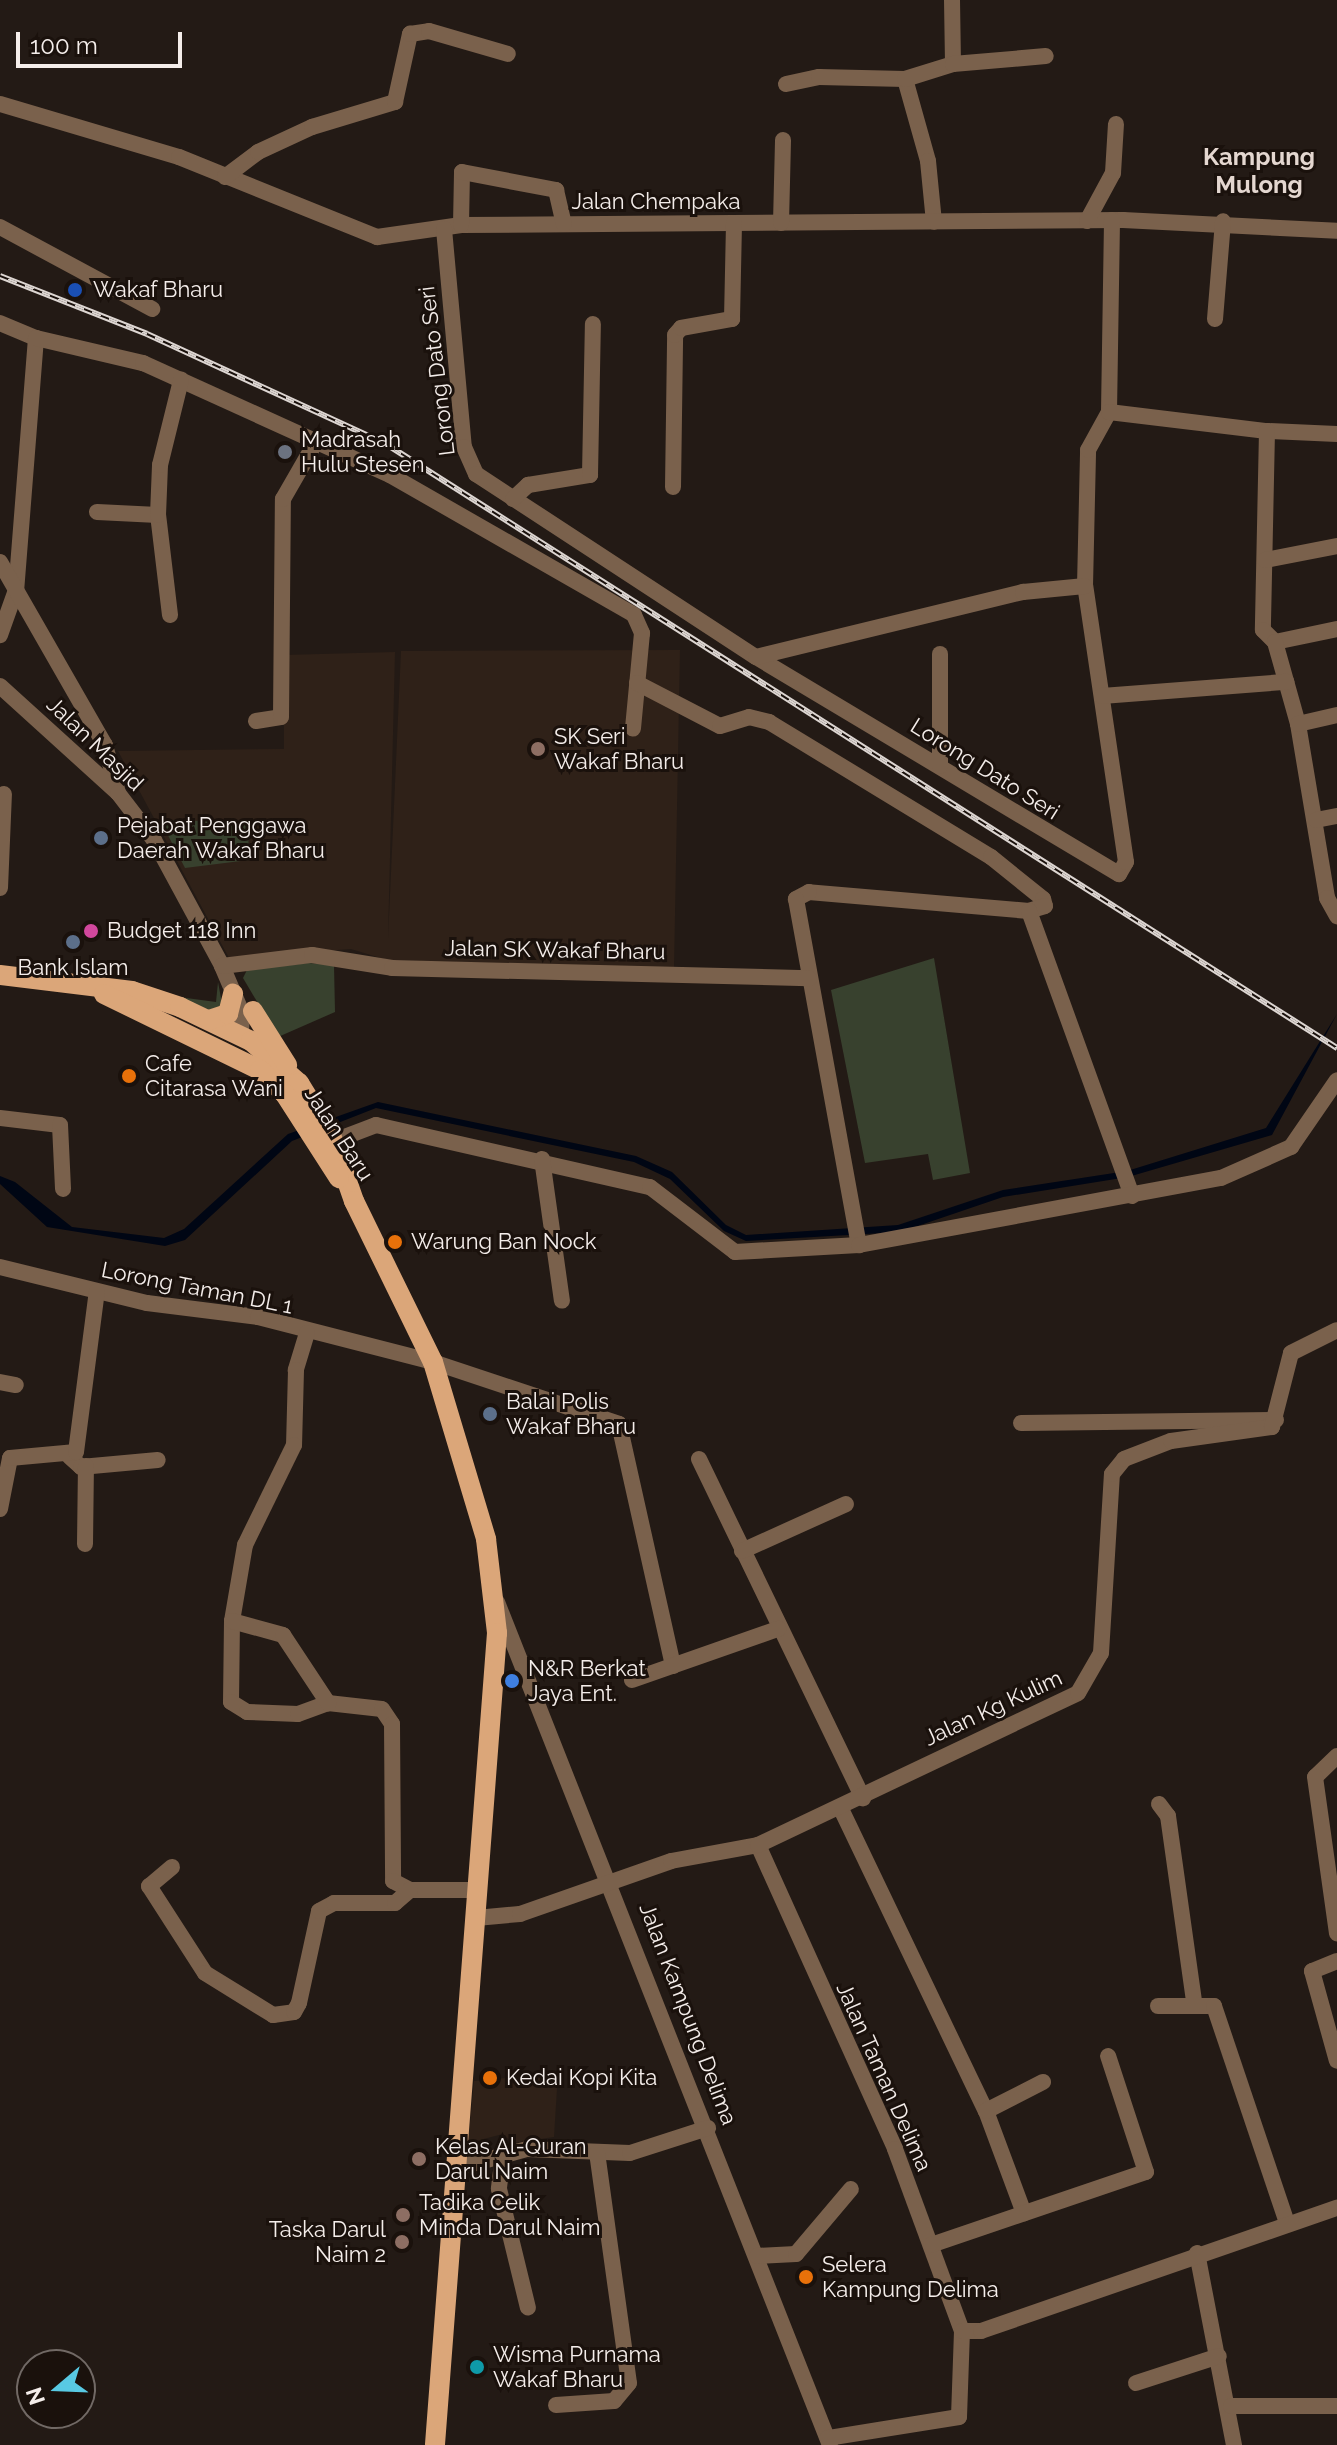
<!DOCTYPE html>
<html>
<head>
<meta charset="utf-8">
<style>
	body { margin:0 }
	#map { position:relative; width:1337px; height:2445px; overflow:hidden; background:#231a15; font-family:Raleway,sans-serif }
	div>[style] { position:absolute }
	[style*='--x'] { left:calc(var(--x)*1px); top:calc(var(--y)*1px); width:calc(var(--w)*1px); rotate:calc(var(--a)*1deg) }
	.built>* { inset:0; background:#2f2118 }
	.green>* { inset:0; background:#38412e }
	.water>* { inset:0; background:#000614 }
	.minor>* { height:16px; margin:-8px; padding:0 8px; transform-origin:8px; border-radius:8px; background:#7a614c }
	.major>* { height:20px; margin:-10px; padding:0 10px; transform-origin:10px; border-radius:10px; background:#dba679 }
	.rail>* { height:6px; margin-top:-3px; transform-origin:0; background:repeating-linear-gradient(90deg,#1a110c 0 9px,#ddd6d2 0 18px); box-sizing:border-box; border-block:2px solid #ddd6d2 }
	.dots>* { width:22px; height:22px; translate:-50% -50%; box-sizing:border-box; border:4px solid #1a110c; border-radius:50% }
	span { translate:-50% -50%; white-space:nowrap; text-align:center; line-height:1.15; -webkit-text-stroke:6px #1a110c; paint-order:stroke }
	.street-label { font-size:22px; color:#f4edea }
	.poi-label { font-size:22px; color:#f4edea }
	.left { translate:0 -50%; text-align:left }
	.right { translate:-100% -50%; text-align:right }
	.neighbourhood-label { font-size:24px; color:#e4d7d0; font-weight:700 }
	.north { position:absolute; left:16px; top:2349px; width:80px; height:80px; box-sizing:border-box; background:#1a110c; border:2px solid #716965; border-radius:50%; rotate:251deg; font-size:22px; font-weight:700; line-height:32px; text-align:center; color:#f4edea }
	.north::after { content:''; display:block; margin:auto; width:28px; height:36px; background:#58c9e3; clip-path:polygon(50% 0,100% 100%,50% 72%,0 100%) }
	.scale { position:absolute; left:16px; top:32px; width:166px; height:36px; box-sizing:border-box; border:4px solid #f4edea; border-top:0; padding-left:10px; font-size:24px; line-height:28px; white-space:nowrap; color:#f4edea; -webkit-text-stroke:6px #1a110c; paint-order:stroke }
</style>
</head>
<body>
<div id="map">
	<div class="built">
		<i style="clip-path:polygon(680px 650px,674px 968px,387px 960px,351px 949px,229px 958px,118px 751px,284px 749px,284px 655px,395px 652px,388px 939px,401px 651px)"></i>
		<i style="clip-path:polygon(558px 2073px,554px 2137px,513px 2143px,503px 2134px,468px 2143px,474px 2081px)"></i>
	</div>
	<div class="green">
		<i style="clip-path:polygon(160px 820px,248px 822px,249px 860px,185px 868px)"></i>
		<i style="clip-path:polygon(934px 958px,970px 1173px,933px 1180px,928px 1154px,865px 1163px,831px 990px)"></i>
		<i style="clip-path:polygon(308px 963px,334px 965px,335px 1012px,278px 1037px,243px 978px,247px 970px)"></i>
		<i style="clip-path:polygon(218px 982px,223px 1009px,210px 1013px,179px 997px,216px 1002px)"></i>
	</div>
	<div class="water">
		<i style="clip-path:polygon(1337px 1014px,1272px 1135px,1128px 1177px,1003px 1197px,900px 1232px,746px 1241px,724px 1231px,670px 1179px,634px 1162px,376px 1108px,292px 1141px,185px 1240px,165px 1246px,47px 1227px,0 1184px,0 1176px,15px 1182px,72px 1227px,164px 1238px,184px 1229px,288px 1134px,378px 1102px,636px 1156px,672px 1172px,726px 1225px,746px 1235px,898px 1225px,1003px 1190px,1127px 1171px,1266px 1128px)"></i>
	</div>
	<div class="minor">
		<i style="--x:952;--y:0;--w:64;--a:89.1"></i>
		<i style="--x:905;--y:79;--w:85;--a:74.3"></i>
		<i style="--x:928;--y:161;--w:61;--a:84.4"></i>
		<i style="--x:786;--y:84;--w:34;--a:-12"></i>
		<i style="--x:819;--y:77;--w:86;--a:1.3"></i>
		<i style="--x:905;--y:79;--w:50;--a:-17.4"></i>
		<i style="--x:953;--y:64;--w:93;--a:-4.9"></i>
		<i style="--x:0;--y:104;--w:187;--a:16.5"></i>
		<i style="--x:179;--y:157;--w:214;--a:22"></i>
		<i style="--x:377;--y:237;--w:85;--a:-8.1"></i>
		<i style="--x:461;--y:225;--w:662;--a:-0.43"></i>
		<i style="--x:1123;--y:220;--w:214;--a:2.9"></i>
		<i style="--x:225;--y:177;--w:41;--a:-37.1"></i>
		<i style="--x:258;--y:152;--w:60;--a:-24.8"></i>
		<i style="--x:312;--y:127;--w:87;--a:-16.8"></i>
		<i style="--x:395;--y:102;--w:70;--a:-77.6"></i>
		<i style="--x:410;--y:34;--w:19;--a:-9"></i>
		<i style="--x:429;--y:31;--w:82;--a:16.2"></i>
		<i style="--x:1087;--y:221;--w:55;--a:-61.6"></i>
		<i style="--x:1113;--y:173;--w:49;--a:-86.5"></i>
		<i style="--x:781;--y:223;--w:83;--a:-88.6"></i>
		<i style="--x:461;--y:225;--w:53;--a:-88.9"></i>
		<i style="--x:462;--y:172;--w:96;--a:10.8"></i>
		<i style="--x:556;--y:190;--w:35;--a:77"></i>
		<i style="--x:0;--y:227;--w:173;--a:28.3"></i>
		<i style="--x:444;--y:229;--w:219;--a:84.8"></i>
		<i style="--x:464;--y:447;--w:30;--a:66"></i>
		<i style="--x:476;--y:474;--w:334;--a:33.2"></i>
		<i style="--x:756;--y:657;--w:423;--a:30.9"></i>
		<i style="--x:1119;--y:874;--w:14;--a:-60"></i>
		<i style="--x:1126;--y:862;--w:279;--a:-98.4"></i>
		<i style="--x:1085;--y:586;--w:136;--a:-88.7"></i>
		<i style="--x:1088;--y:450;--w:43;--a:-61.1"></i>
		<i style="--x:1109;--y:412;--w:192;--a:-89.1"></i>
		<i style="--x:1215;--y:319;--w:98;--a:-85.3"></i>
		<i style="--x:0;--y:323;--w:39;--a:23"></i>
		<i style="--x:36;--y:338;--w:253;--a:94.5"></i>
		<i style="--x:16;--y:590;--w:48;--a:109.6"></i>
		<i style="--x:36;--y:338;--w:110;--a:13.2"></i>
		<i style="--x:143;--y:363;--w:271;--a:24.4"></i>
		<i style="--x:390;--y:475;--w:281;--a:29.8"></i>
		<i style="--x:634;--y:615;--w:20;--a:66"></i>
		<i style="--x:642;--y:633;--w:96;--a:95.4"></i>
		<i style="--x:1109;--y:412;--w:159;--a:6.9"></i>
		<i style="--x:1337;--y:434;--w:70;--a:-177.5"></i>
		<i style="--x:1267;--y:431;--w:199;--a:91.2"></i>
		<i style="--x:1263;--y:630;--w:17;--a:45"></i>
		<i style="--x:1275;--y:642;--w:63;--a:-11.8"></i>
		<i style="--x:673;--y:487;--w:152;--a:-89.2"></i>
		<i style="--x:675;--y:335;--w:9;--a:-49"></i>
		<i style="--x:681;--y:328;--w:52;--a:-10"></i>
		<i style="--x:732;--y:319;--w:96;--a:-88.8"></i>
		<i style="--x:513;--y:499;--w:21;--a:-43"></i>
		<i style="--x:528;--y:485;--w:63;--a:-9.2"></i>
		<i style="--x:590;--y:475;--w:151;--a:-88.9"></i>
		<i style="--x:97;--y:512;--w:61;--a:2.8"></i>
		<i style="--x:1265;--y:560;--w:73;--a:-11"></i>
		<i style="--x:0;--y:562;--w:211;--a:60.2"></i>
		<i style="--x:105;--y:745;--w:50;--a:74.8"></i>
		<i style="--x:170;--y:615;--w:101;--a:-96.8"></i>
		<i style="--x:158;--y:515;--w:50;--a:-87.7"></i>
		<i style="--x:160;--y:465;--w:88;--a:-76.1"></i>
		<i style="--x:1275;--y:642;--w:85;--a:74.3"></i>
		<i style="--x:1298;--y:724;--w:176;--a:80.5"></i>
		<i style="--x:1327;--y:898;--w:21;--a:61"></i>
		<i style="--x:940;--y:654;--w:112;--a:90"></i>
		<i style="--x:756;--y:657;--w:275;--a:-13.7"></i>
		<i style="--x:1023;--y:592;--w:62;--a:-5.5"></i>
		<i style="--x:637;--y:683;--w:93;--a:27.4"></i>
		<i style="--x:720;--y:726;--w:30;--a:-17"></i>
		<i style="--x:749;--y:717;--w:21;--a:14"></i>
		<i style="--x:769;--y:722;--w:260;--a:31.3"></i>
		<i style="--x:991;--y:857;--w:67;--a:38.9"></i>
		<i style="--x:1043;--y:899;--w:7;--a:74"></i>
		<i style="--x:1045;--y:906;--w:17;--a:163"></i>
		<i style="--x:1029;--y:911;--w:221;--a:-175.1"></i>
		<i style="--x:809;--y:892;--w:15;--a:152"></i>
		<i style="--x:796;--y:899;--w:352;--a:79.7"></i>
		<i style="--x:0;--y:686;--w:159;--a:42.2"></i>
		<i style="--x:118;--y:793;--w:59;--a:52.5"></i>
		<i style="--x:154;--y:840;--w:143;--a:61.6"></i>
		<i style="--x:222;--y:966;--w:51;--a:66.9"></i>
		<i style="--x:242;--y:1013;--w:22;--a:93"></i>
		<i style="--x:1102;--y:696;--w:185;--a:-4.4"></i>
		<i style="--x:256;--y:721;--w:25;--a:-9"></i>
		<i style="--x:281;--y:717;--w:218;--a:-89.5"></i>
		<i style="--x:283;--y:499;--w:62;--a:-60.1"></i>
		<i style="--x:1298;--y:724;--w:40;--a:-13"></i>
		<i style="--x:1316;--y:820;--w:21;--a:-11"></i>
		<i style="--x:0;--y:888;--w:94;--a:-87.6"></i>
		<i style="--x:1029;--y:911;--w:303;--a:70.1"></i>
		<i style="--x:222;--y:966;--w:91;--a:-7"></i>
		<i style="--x:312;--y:955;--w:81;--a:9.2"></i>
		<i style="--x:392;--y:968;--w:417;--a:1.4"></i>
		<i style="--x:0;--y:1118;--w:60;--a:6.7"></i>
		<i style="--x:60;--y:1125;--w:64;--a:87.3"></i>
		<i style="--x:334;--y:1141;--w:45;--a:-20.9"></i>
		<i style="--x:376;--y:1125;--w:281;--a:12.8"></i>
		<i style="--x:650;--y:1187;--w:107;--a:37.4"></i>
		<i style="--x:735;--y:1252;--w:124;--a:-3.2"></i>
		<i style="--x:859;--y:1245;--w:368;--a:-10.5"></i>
		<i style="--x:1221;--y:1178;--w:77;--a:-23.9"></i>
		<i style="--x:1291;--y:1147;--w:81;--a:-55.5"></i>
		<i style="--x:542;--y:1159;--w:143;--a:82"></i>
		<i style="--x:0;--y:1267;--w:151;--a:13.8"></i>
		<i style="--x:147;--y:1303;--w:112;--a:7.2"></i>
		<i style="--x:258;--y:1317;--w:181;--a:14.4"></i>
		<i style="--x:433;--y:1362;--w:196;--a:18.4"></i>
		<i style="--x:619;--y:1424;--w:248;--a:77.4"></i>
		<i style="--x:307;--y:1333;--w:39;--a:107"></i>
		<i style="--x:296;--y:1370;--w:75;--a:91.5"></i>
		<i style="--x:294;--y:1445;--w:111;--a:116.1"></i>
		<i style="--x:245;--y:1545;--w:77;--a:99.7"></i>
		<i style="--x:232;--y:1621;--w:81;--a:90.7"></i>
		<i style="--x:231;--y:1702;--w:19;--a:32"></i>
		<i style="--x:247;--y:1712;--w:51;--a:2.2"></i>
		<i style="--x:298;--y:1714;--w:32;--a:-20"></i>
		<i style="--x:328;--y:1703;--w:54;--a:6.3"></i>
		<i style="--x:382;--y:1709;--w:18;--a:56"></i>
		<i style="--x:392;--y:1724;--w:157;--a:89.6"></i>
		<i style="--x:393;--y:1881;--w:19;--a:28"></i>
		<i style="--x:410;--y:1890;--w:69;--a:0"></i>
		<i style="--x:0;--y:1382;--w:16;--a:11"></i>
		<i style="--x:1021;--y:1423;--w:255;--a:-0.7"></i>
		<i style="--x:70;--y:1457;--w:15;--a:42"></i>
		<i style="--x:81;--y:1467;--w:77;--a:-5.2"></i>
		<i style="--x:699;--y:1459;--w:377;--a:64.2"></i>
		<i style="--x:0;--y:1509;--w:52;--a:-78.9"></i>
		<i style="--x:10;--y:1458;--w:66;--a:-5.2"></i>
		<i style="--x:76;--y:1452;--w:162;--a:-82.6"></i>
		<i style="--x:85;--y:1544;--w:78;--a:-89.3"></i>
		<i style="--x:742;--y:1551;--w:114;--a:-24.3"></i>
		<i style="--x:497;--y:1602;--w:906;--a:68.45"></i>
		<i style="--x:232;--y:1621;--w:53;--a:15.4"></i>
		<i style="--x:283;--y:1635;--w:82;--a:56.5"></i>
		<i style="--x:632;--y:1680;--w:155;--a:-19.3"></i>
		<i style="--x:1337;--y:1756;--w:30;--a:136"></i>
		<i style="--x:1315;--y:1777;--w:158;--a:82"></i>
		<i style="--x:1159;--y:1804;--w:15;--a:53"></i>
		<i style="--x:1168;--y:1816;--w:188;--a:82"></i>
		<i style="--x:842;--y:1811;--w:333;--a:64.4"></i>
		<i style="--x:986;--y:2111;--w:109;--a:69.6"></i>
		<i style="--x:758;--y:1845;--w:333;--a:65.7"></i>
		<i style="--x:895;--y:2149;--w:194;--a:69.8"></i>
		<i style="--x:962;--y:2331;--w:86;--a:92"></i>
		<i style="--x:959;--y:2417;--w:133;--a:170.9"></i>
		<i style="--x:172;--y:1867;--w:30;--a:140"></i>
		<i style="--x:149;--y:1886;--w:103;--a:57.2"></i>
		<i style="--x:205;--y:1973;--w:80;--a:31.7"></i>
		<i style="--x:273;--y:2015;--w:21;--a:-8"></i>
		<i style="--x:294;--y:2012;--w:10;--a:-61"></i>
		<i style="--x:299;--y:2003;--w:94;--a:-77.7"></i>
		<i style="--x:319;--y:1911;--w:17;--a:-28"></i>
		<i style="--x:334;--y:1903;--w:61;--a:0"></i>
		<i style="--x:395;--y:1903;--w:20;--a:-41"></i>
		<i style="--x:476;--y:1918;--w:44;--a:-5.2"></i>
		<i style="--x:520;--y:1914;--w:160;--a:-19.3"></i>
		<i style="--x:671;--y:1861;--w:88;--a:-10.4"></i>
		<i style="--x:758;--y:1845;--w:354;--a:-25.4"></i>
		<i style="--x:1078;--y:1693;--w:46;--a:-60.1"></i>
		<i style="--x:1101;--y:1653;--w:179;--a:-86.5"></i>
		<i style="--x:1112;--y:1474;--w:19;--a:-51"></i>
		<i style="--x:1124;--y:1459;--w:50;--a:-21"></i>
		<i style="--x:1171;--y:1441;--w:102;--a:-7.9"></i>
		<i style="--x:1272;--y:1427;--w:76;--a:-75.6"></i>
		<i style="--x:1291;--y:1353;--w:51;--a:-26.6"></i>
		<i style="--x:1337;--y:1961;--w:27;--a:158"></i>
		<i style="--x:1312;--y:1971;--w:93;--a:74.5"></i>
		<i style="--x:1158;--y:2006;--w:56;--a:0"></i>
		<i style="--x:1214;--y:2006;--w:229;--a:71.4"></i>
		<i style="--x:986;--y:2111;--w:64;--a:-27"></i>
		<i style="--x:503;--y:2155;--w:34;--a:97"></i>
		<i style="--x:499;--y:2189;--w:122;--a:76.3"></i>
		<i style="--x:457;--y:2168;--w:73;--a:-15.2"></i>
		<i style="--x:527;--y:2149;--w:103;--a:2.2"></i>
		<i style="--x:630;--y:2153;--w:82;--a:-17.8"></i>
		<i style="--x:931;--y:2245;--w:227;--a:-18.8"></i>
		<i style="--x:1146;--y:2172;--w:122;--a:-108.1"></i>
		<i style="--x:1197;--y:2253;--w:196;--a:79.1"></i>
		<i style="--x:757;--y:2256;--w:39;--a:-3"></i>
		<i style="--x:796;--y:2254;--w:85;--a:-49.8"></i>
		<i style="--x:962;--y:2331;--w:19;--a:0"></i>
		<i style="--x:981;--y:2331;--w:377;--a:-19.1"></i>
		<i style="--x:1136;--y:2383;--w:87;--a:-18"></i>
		<i style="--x:556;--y:2405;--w:58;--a:-3.9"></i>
		<i style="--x:614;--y:2401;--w:23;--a:-50"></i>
		<i style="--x:629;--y:2383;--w:232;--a:-97.9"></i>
		<i style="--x:1231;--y:2406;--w:106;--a:0"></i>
	</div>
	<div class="major">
		<i style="--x:0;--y:975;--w:133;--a:6.9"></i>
		<i style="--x:132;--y:991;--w:51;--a:18.4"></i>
		<i style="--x:180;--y:1007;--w:79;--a:25.6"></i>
		<i style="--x:251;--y:1041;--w:64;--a:41.2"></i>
		<i style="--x:299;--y:1083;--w:61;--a:58.4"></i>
		<i style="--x:331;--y:1135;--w:70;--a:70.8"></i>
		<i style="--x:354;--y:1201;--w:179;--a:63.9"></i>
		<i style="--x:433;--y:1362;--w:185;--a:73.3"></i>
		<i style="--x:486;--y:1539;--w:95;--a:83.3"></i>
		<i style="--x:497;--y:1633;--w:814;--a:94.37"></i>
		<i style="--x:104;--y:994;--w:174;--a:26"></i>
		<i style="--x:260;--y:1070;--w:35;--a:44"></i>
		<i style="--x:285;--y:1094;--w:100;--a:57.3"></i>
		<i style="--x:253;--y:1011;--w:64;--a:57.8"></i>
		<i style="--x:209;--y:1020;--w:20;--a:-18"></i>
		<i style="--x:228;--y:1014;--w:21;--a:-76"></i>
	</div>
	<div class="rail">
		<i style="--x:0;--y:276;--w:158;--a:21.5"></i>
		<i style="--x:147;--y:334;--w:263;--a:24.7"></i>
		<i style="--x:386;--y:444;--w:1127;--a:32.42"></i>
	</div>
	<div class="dots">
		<i style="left:75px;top:290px;background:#1a4fb4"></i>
		<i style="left:285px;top:452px;background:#6b7280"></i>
		<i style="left:538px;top:749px;background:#8d6e63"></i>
		<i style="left:101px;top:838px;background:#5c6f8a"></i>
		<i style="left:91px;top:931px;background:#d1479c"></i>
		<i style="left:73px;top:942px;background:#5c6f8a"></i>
		<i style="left:129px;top:1076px;background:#e8710a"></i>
		<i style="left:395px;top:1242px;background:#e8710a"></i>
		<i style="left:490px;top:1414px;background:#5c6f8a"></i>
		<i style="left:512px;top:1681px;background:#3f7fe0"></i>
		<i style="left:490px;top:2078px;background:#e8710a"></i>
		<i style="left:419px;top:2159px;background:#8d6e63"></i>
		<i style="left:403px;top:2215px;background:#8d6e63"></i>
		<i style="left:402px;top:2242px;background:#8d6e63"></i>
		<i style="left:806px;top:2277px;background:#e8710a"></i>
		<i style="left:477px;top:2367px;background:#0f9aa8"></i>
	</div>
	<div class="street-label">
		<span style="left:656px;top:202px">Jalan Chempaka</span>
		<span style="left:437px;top:371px;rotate:-97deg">Lorong Dato Seri</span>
		<span style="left:95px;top:744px;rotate:44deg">Jalan Masjid</span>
		<span style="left:985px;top:769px;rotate:32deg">Lorong Dato Seri</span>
		<span style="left:555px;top:950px;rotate:1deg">Jalan SK Wakaf Bharu</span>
		<span style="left:339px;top:1134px;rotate:57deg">Jalan Baru</span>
		<span style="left:197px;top:1288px;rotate:11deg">Lorong Taman DL 1</span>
		<span style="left:993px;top:1708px;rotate:-25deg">Jalan Kg Kulim</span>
		<span style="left:688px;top:2014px;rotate:69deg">Jalan Kampung Delima</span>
		<span style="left:884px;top:2077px;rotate:66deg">Jalan Taman Delima</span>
	</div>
	<div class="poi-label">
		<span class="left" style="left:93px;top:290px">Wakaf Bharu</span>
		<span class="left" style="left:301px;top:452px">Madrasah<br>Hulu Stesen</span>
		<span class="left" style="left:554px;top:749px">SK Seri<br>Wakaf Bharu</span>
		<span class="left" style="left:117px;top:838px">Pejabat Penggawa<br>Daerah Wakaf Bharu</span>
		<span class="left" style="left:107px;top:931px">Budget 118 Inn</span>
		<span style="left:73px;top:968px">Bank Islam</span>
		<span class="left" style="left:145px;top:1076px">Cafe<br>Citarasa Wani</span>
		<span class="left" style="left:411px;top:1242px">Warung Ban Nock</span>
		<span class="left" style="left:506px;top:1414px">Balai Polis<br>Wakaf Bharu</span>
		<span class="left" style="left:528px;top:1681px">N&amp;R Berkat<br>Jaya Ent.</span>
		<span class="left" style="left:506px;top:2078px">Kedai Kopi Kita</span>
		<span class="left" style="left:435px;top:2159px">Kelas Al-Quran<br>Darul Naim</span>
		<span class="left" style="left:419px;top:2215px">Tadika Celik<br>Minda Darul Naim</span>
		<span class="right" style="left:386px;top:2242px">Taska Darul<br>Naim 2</span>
		<span class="left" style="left:822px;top:2277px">Selera<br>Kampung Delima</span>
		<span class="left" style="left:493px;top:2367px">Wisma Purnama<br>Wakaf Bharu</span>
	</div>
	<div class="neighbourhood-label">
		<span style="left:1259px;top:171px">Kampung<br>Mulong</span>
	</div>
	<div class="north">N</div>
	<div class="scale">100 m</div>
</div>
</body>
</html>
